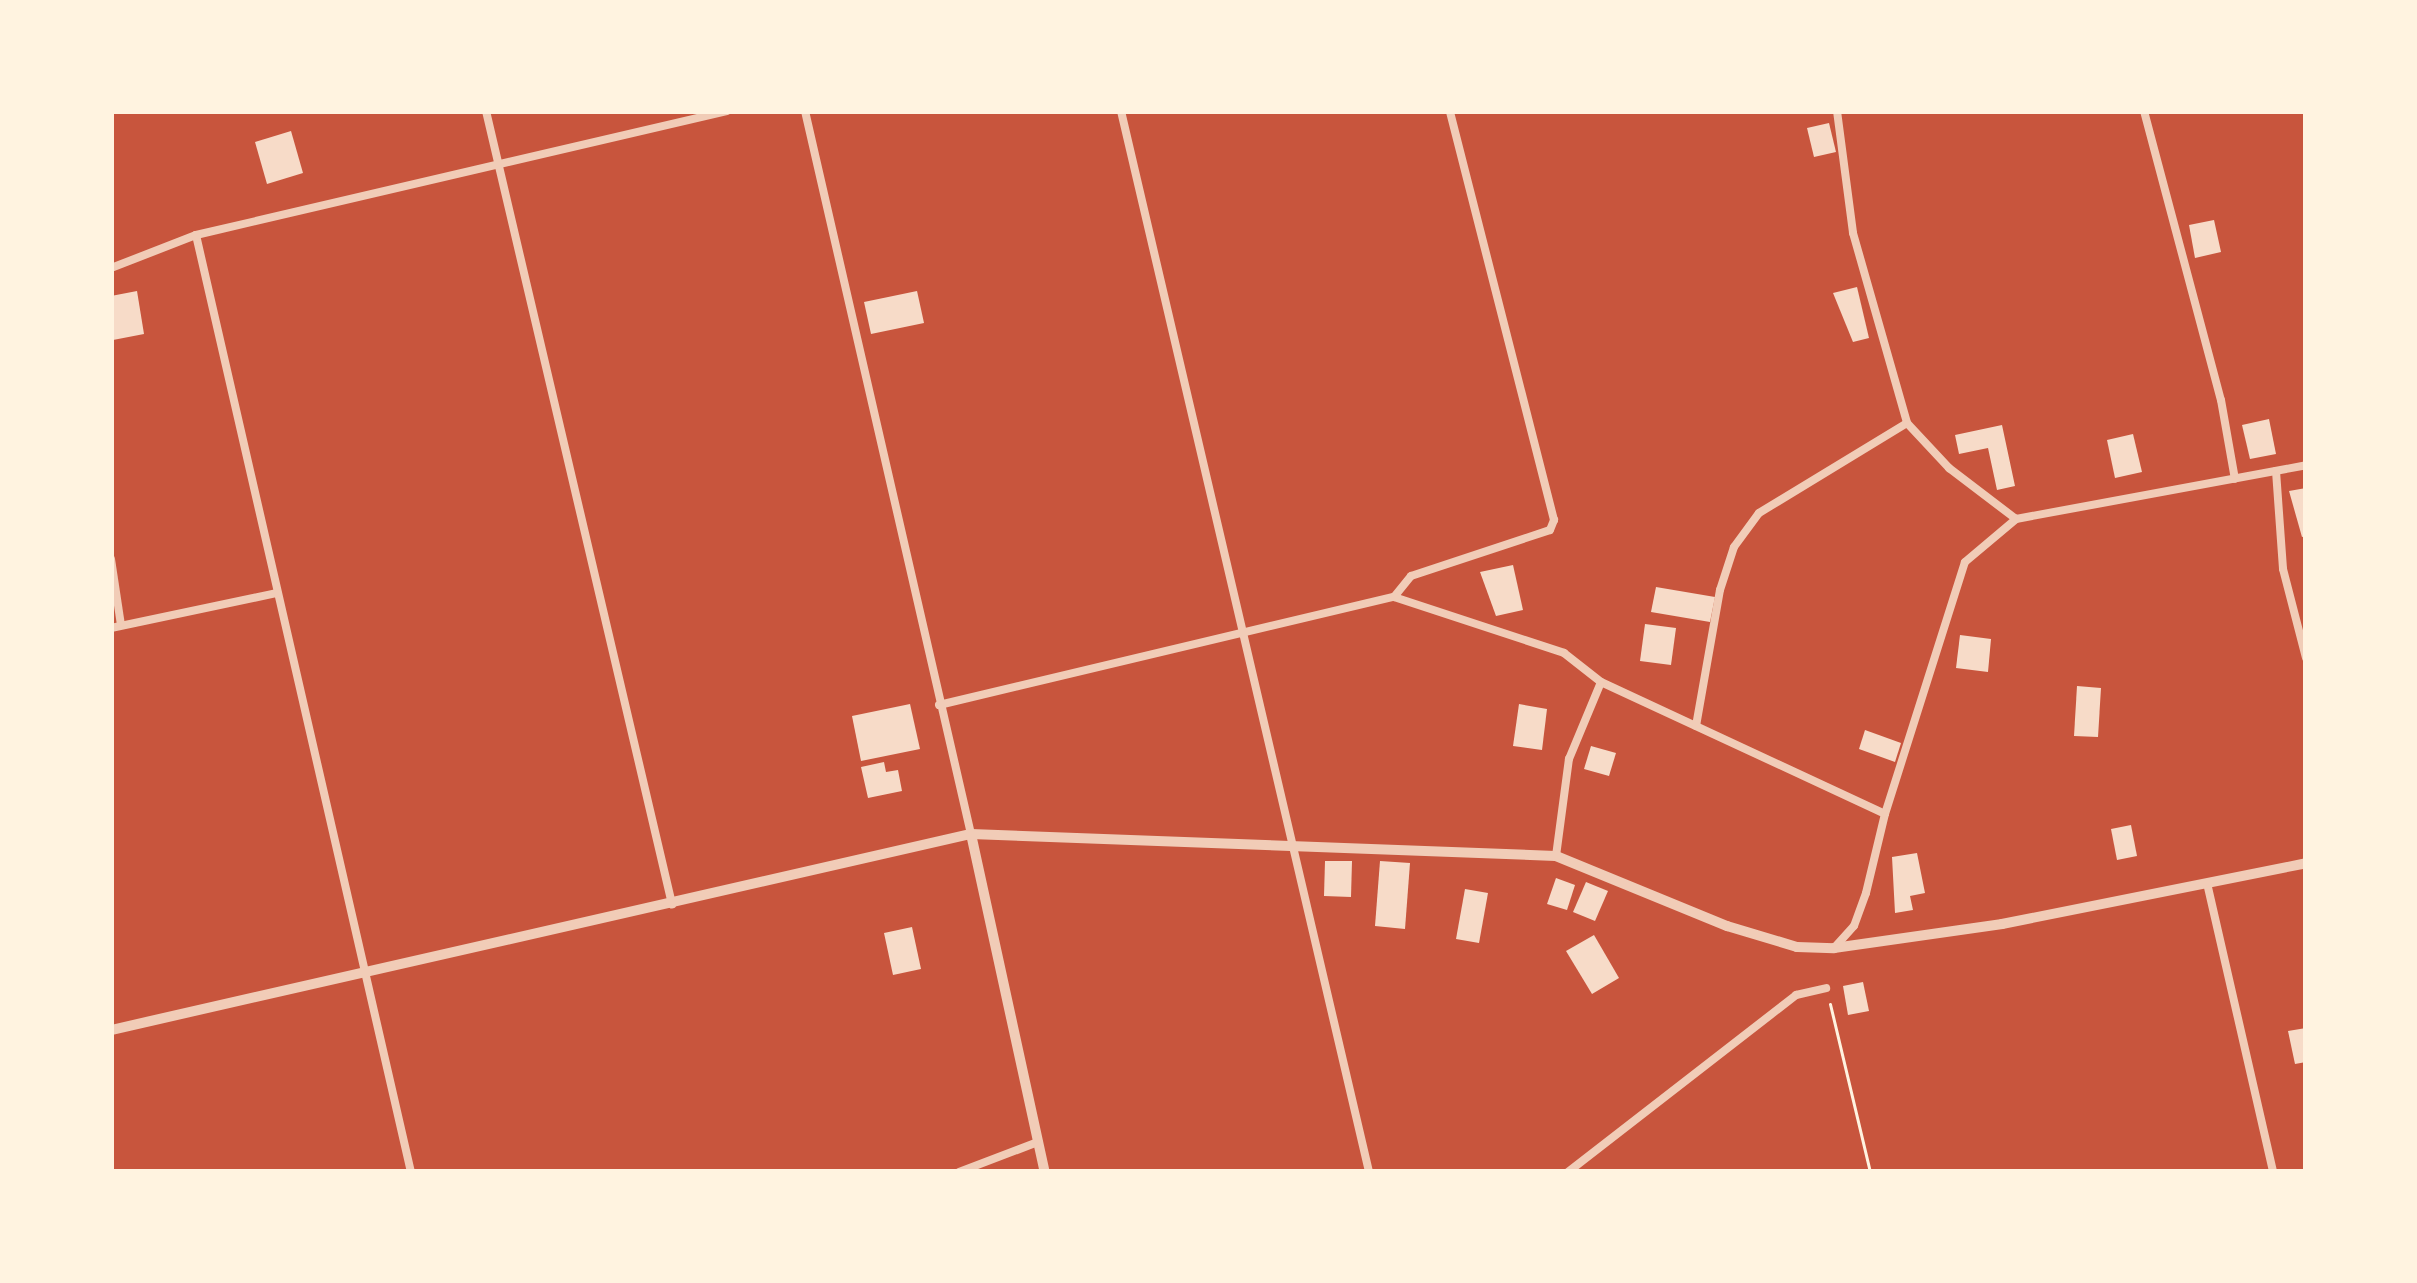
<!DOCTYPE html>
<html>
<head>
<meta charset="utf-8">
<style>
	body { margin:0 }
	#map { position:relative; width:2417px; height:1283px; overflow:hidden; background:#c8553d; font-family:"Fira Sans",sans-serif }
	div>[style] { position:absolute }
	[style*='--x'] { left:calc(var(--x)*1px); top:calc(var(--y)*1px); width:calc(var(--w)*1px); rotate:calc(var(--a)*1deg) }
	.building>* { inset:0; background:#f7dbc8 }
	.path>* { height:3px; margin:-1.5px; padding:0 1.5px; transform-origin:1.5px; border-radius:1.5px; background:#fff3e0 }
	.minor>* { height:8px; margin:-4px; padding:0 4px; transform-origin:4px; border-radius:4px; background:#f1ccb7 }
	.tertiary>* { height:10px; margin:-5px; padding:0 5px; transform-origin:5px; border-radius:5px; background:#f1ccb7 }
	span { translate:-50% -50%; white-space:nowrap; text-align:center; line-height:1.15; -webkit-text-stroke:10px #fff3e0; paint-order:stroke }
	.frame { position:absolute; inset:0; border:114px solid #fff3e0; pointer-events:none }
</style>
</head>
<body>
<div id="map">
	<div class="building">
		<i style="clip-path:polygon(1829px 123px,1836px 152px,1814px 157px,1807px 128px)"></i>
		<i style="clip-path:polygon(291px 131px,303px 173px,267px 184px,255px 142px)"></i>
		<i style="clip-path:polygon(2214px 220px,2221px 252px,2195px 258px,2189px 225px)"></i>
		<i style="clip-path:polygon(1857px 287px,1869px 338px,1853px 342px,1833px 293px)"></i>
		<i style="clip-path:polygon(137px 291px,144px 334px,113px 340px,111px 296px)"></i>
		<i style="clip-path:polygon(917px 291px,924px 323px,871px 334px,864px 302px)"></i>
		<i style="clip-path:polygon(2269px 419px,2276px 454px,2250px 459px,2242px 425px)"></i>
		<i style="clip-path:polygon(2002px 425px,2015px 486px,1997px 490px,1988px 448px,1959px 454px,1955px 435px)"></i>
		<i style="clip-path:polygon(2133px 434px,2142px 472px,2115px 478px,2107px 440px)"></i>
		<i style="clip-path:polygon(2306px 488px,2306px 536px,2302px 537px,2289px 491px)"></i>
		<i style="clip-path:polygon(1513px 565px,1523px 610px,1496px 616px,1480px 572px)"></i>
		<i style="clip-path:polygon(1656px 587px,1715px 597px,1710px 622px,1651px 612px)"></i>
		<i style="clip-path:polygon(1645px 624px,1676px 628px,1671px 665px,1640px 661px)"></i>
		<i style="clip-path:polygon(1960px 635px,1991px 639px,1988px 672px,1956px 668px)"></i>
		<i style="clip-path:polygon(2077px 686px,2101px 688px,2098px 737px,2074px 736px)"></i>
		<i style="clip-path:polygon(910px 704px,920px 749px,861px 761px,852px 716px)"></i>
		<i style="clip-path:polygon(1519px 704px,1547px 709px,1542px 750px,1513px 746px)"></i>
		<i style="clip-path:polygon(1865px 730px,1901px 743px,1895px 762px,1859px 749px)"></i>
		<i style="clip-path:polygon(1591px 746px,1616px 753px,1609px 776px,1584px 769px)"></i>
		<i style="clip-path:polygon(884px 762px,886px 772px,898px 770px,902px 791px,868px 798px,861px 767px)"></i>
		<i style="clip-path:polygon(2131px 825px,2137px 856px,2117px 860px,2111px 829px)"></i>
		<i style="clip-path:polygon(1917px 853px,1925px 893px,1910px 896px,1913px 910px,1895px 913px,1892px 857px)"></i>
		<i style="clip-path:polygon(1325px 861px,1352px 861px,1351px 897px,1324px 896px)"></i>
		<i style="clip-path:polygon(1380px 861px,1410px 863px,1405px 929px,1375px 926px)"></i>
		<i style="clip-path:polygon(1556px 878px,1575px 885px,1567px 910px,1547px 904px)"></i>
		<i style="clip-path:polygon(1586px 882px,1608px 891px,1595px 921px,1573px 912px)"></i>
		<i style="clip-path:polygon(1465px 889px,1488px 893px,1479px 943px,1456px 939px)"></i>
		<i style="clip-path:polygon(912px 927px,921px 969px,893px 975px,884px 933px)"></i>
		<i style="clip-path:polygon(1594px 935px,1619px 978px,1592px 994px,1566px 951px)"></i>
		<i style="clip-path:polygon(1863px 982px,1869px 1011px,1848px 1015px,1843px 986px)"></i>
		<i style="clip-path:polygon(2306px 1028px,2306px 1062px,2295px 1064px,2288px 1031px)"></i>
	</div>
	<div class="path">
		<i style="--x:1830;--y:1004;--w:173;--a:76.6"></i>
	</div>
	<div class="minor">
		<i style="--x:486;--y:111;--w:815;--a:76.8"></i>
		<i style="--x:805;--y:111;--w:742;--a:77.07"></i>
		<i style="--x:1121;--y:111;--w:1090;--a:76.84"></i>
		<i style="--x:1837;--y:111;--w:123;--a:82.5"></i>
		<i style="--x:1853;--y:233;--w:198;--a:74.1"></i>
		<i style="--x:1907;--y:423;--w:62;--a:47"></i>
		<i style="--x:1949;--y:468;--w:84;--a:37.3"></i>
		<i style="--x:2144;--y:111;--w:299;--a:75.1"></i>
		<i style="--x:2221;--y:400;--w:80;--a:80"></i>
		<i style="--x:196;--y:235;--w:961;--a:77.08"></i>
		<i style="--x:111;--y:268;--w:91;--a:-21.2"></i>
		<i style="--x:196;--y:235;--w:545;--a:-13.14"></i>
		<i style="--x:2276;--y:471;--w:98;--a:85.9"></i>
		<i style="--x:2283;--y:569;--w:92;--a:75.5"></i>
		<i style="--x:111;--y:559;--w:67;--a:81.4"></i>
		<i style="--x:1394;--y:597;--w:27;--a:-51"></i>
		<i style="--x:1411;--y:576;--w:146;--a:-18.3"></i>
		<i style="--x:1550;--y:530;--w:11;--a:-68"></i>
		<i style="--x:1554;--y:520;--w:422;--a:-104.3"></i>
		<i style="--x:111;--y:628;--w:170;--a:-11.9"></i>
		<i style="--x:939;--y:705;--w:468;--a:-13.4"></i>
		<i style="--x:1394;--y:597;--w:179;--a:18.2"></i>
		<i style="--x:1564;--y:653;--w:47;--a:38.1"></i>
		<i style="--x:1601;--y:682;--w:313;--a:24.9"></i>
		<i style="--x:1696;--y:726;--w:138;--a:-80"></i>
		<i style="--x:1720;--y:590;--w:45;--a:-72"></i>
		<i style="--x:1734;--y:547;--w:42;--a:-53.7"></i>
		<i style="--x:1759;--y:513;--w:173;--a:-31.3"></i>
		<i style="--x:1556;--y:856;--w:98;--a:-82.4"></i>
		<i style="--x:1569;--y:759;--w:83;--a:-67.4"></i>
		<i style="--x:2207;--y:883;--w:296;--a:77.1"></i>
		<i style="--x:1835;--y:947;--w:28;--a:-48"></i>
		<i style="--x:1854;--y:926;--w:35;--a:-70"></i>
		<i style="--x:1866;--y:893;--w:81;--a:-76.5"></i>
		<i style="--x:1885;--y:814;--w:264;--a:-72.4"></i>
		<i style="--x:1965;--y:562;--w:67;--a:-40.1"></i>
		<i style="--x:2016;--y:519;--w:295;--a:-10.5"></i>
		<i style="--x:959;--y:1172;--w:85;--a:-20.8"></i>
		<i style="--x:1568;--y:1172;--w:289;--a:-37.8"></i>
		<i style="--x:1796;--y:995;--w:31;--a:-13"></i>
	</div>
	<div class="tertiary">
		<i style="--x:971;--y:834;--w:346;--a:77.7"></i>
		<i style="--x:111;--y:1030;--w:882;--a:-12.84"></i>
		<i style="--x:971;--y:834;--w:585;--a:2.15"></i>
		<i style="--x:1556;--y:856;--w:185;--a:22.3"></i>
		<i style="--x:1727;--y:926;--w:73;--a:16.7"></i>
		<i style="--x:1797;--y:947;--w:37;--a:2"></i>
		<i style="--x:1834;--y:948;--w:170;--a:-8.1"></i>
		<i style="--x:2002;--y:924;--w:310;--a:-11.3"></i>
	</div>
	<div class="frame"></div>
</div>
</body>
</html>
